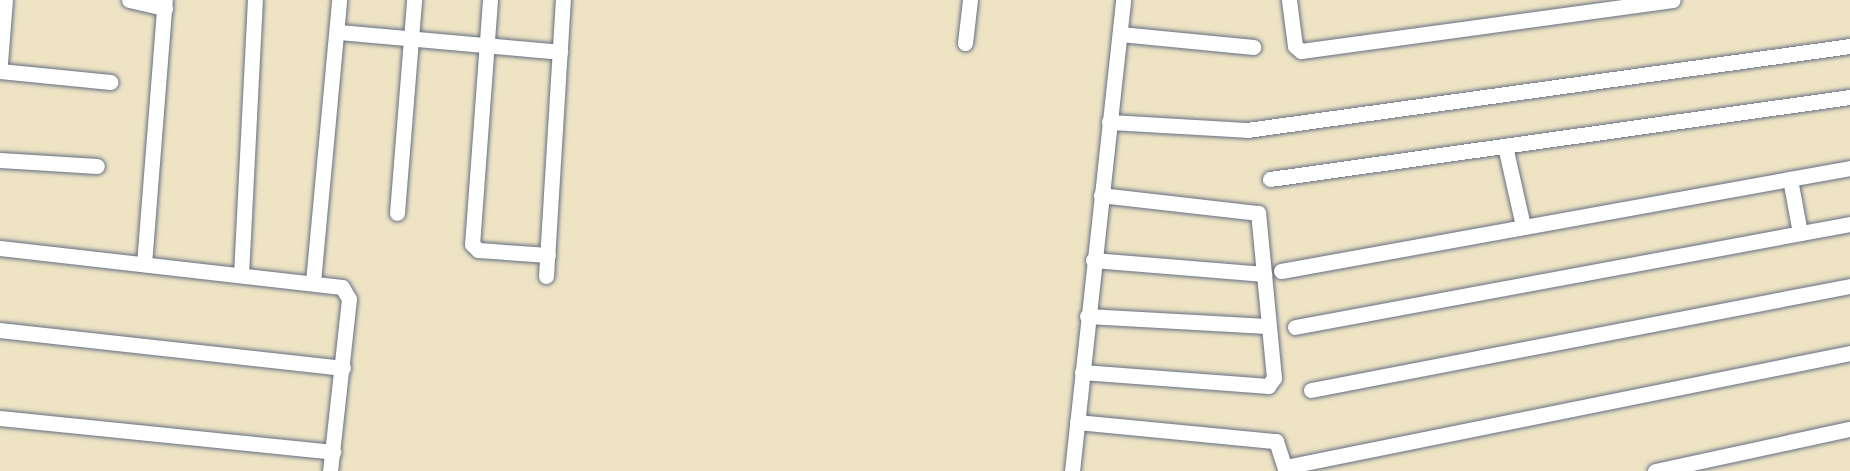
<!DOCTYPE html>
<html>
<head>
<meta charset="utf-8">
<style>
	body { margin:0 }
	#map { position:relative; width:1850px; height:471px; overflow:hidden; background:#eee4c4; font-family:Delius,sans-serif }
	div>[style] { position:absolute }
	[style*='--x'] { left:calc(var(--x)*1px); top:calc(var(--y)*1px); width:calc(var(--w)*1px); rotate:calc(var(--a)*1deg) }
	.roads { filter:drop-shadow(0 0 2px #656e82) drop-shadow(0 0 2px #656e82) }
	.street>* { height:15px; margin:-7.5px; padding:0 7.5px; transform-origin:7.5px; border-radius:7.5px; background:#fff }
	span { translate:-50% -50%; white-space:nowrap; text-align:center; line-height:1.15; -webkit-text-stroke:4.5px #fcf5e5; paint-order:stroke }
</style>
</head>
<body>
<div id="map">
	<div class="roads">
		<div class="street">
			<i style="--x:129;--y:0;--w:37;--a:13"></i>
			<i style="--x:490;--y:0;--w:245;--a:94.2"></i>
			<i style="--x:472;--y:244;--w:8;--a:45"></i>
			<i style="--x:478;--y:250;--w:70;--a:4.1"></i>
			<i style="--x:1289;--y:0;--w:46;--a:82.6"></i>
			<i style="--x:1295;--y:46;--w:8;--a:40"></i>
			<i style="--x:1301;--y:51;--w:375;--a:-7.8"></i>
			<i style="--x:338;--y:32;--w:223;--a:5.1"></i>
			<i style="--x:1120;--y:34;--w:134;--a:5.6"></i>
			<i style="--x:965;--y:43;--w:43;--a:-83.4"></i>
			<i style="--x:0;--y:63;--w:63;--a:-85.5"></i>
			<i style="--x:0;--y:71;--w:111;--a:5.7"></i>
			<i style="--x:1109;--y:122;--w:138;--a:3.3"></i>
			<i style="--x:1247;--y:130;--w:609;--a:-7.93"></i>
			<i style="--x:1505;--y:146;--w:82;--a:77.3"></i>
			<i style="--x:0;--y:160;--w:97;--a:3.5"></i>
			<i style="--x:1270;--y:179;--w:586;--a:-8.05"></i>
			<i style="--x:1790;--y:179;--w:55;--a:79.5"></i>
			<i style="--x:397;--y:213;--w:214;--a:-85.4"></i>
			<i style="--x:0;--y:248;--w:344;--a:6.5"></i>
			<i style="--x:342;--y:287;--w:14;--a:60"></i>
			<i style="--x:349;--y:299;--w:173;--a:96.3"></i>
			<i style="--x:1093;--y:260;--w:172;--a:4.7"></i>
			<i style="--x:144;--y:264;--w:265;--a:-85.5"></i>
			<i style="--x:1281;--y:271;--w:578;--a:-10.26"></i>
			<i style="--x:241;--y:275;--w:275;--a:-87.1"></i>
			<i style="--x:546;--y:276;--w:277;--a:-86.5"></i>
			<i style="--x:313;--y:282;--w:283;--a:-84.7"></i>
			<i style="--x:1087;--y:316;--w:180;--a:3.2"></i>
			<i style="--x:1295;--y:327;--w:564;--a:-10.51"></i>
			<i style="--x:0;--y:330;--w:345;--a:6.3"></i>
			<i style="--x:1082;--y:372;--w:187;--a:4.3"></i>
			<i style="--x:1268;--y:386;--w:10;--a:-53"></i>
			<i style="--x:1274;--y:378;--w:166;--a:-95.5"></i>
			<i style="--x:1258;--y:213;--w:158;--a:-173.5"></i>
			<i style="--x:1311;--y:390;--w:549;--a:-10.92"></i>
			<i style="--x:0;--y:418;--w:335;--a:5.8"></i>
			<i style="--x:1077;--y:422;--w:200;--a:5.5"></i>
			<i style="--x:1276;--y:441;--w:32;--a:72"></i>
			<i style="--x:1285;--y:467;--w:576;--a:-11.41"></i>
			<i style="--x:1072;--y:471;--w:474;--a:-83.8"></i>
			<i style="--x:1655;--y:471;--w:199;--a:-12.2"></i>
		</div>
	</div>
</div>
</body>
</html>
